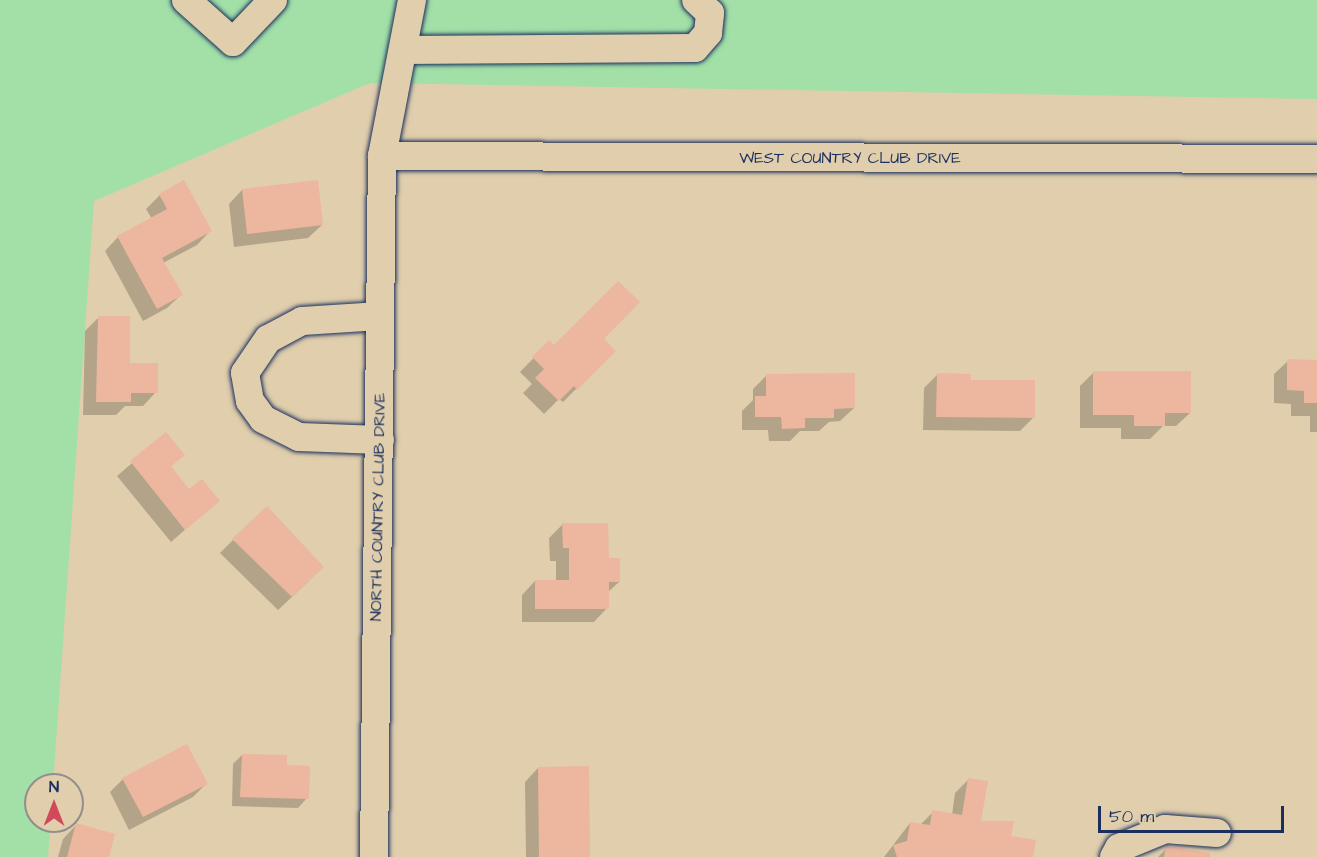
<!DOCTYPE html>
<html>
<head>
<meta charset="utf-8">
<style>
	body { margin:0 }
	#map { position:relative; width:1317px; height:857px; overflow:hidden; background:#e0ceac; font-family:"Architects Daughter",sans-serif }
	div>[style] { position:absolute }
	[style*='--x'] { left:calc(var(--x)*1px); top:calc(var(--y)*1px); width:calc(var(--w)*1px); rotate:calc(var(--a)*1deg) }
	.green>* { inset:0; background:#a2e0a8 }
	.shadow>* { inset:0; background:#0003 }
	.building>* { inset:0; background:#ecb69f }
	.roads { filter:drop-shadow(0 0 2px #1b2f5e) drop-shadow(0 0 2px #1b2f5e) }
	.minor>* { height:28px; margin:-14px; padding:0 14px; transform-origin:14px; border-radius:14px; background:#e0ceac }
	span { translate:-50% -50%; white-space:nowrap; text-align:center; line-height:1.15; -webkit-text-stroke:5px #e0ceac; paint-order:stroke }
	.street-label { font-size:16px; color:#1b2f5e }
	.north { position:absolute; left:24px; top:773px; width:60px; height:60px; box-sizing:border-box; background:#e0ceac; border:2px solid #918e8d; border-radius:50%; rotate:0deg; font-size:16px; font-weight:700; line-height:24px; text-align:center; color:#1b2f5e }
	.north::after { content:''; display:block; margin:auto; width:21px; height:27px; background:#d1495b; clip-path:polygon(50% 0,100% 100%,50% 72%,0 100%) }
	.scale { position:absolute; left:1098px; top:806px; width:186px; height:27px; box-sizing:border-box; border:3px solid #1b2f5e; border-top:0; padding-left:8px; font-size:18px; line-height:21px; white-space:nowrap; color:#1b2f5e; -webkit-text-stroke:4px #e0ceac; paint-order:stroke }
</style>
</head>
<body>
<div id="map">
	<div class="green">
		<i style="clip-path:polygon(0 0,1317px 0,1317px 99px,370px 83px,94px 201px,53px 785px,36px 785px,36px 821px,51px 821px,48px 857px,0 857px)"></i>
	</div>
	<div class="shadow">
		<i style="clip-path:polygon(242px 190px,322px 225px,308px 238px,234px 247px,229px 204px)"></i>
		<i style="clip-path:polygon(160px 195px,210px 231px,197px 245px,163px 263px,181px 295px,167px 308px,143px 321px,105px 251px,118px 237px,152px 219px,146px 209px)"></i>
		<i style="clip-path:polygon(99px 317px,129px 365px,156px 392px,143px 406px,125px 406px,116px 415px,83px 415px,85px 331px)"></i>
		<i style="clip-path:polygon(602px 340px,614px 351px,563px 402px,559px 399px,544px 414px,523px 393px,532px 384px,520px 372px,549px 342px,554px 347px)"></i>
		<i style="clip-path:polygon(1288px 361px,1317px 361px,1317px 432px,1310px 432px,1310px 416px,1291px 416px,1291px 404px,1274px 403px,1274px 374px)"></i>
		<i style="clip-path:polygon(1094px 372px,1190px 413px,1176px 426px,1163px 426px,1150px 439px,1121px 439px,1121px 428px,1080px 428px,1080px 386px)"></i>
		<i style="clip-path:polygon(767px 375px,854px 408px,840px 421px,829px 422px,819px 431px,800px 431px,790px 441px,769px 441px,768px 430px,742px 430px,742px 411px,753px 400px,753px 389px)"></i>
		<i style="clip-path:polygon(937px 375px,970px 381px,1034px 417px,1020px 431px,923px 430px,924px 388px)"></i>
		<i style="clip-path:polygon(166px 434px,183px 455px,170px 467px,189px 491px,218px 501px,171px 542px,117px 476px)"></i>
		<i style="clip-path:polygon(563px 524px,607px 559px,619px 582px,607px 593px,607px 608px,594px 622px,522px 622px,522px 595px,535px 581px,556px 581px,556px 561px,550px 561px,549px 538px)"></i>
		<i style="clip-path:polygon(233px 540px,309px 581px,278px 610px,220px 553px)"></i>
		<i style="clip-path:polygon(242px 755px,285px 766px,307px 798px,298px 808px,232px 806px,233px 764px)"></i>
		<i style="clip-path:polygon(538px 768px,588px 857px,526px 857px,525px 782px)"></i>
		<i style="clip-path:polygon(123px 779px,206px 784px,193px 797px,129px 830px,110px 792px)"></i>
		<i style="clip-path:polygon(969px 779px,980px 822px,1009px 837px,1032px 857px,884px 857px,910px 823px,920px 825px,933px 812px,952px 815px,955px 793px)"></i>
		<i style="clip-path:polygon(76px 825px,107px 857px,58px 857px,63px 839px)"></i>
		<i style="clip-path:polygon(1167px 848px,1208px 857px,1158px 857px)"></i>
	</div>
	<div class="building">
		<i style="clip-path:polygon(184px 180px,212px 231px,162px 258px,183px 295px,157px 309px,117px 236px,167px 209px,159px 194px)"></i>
		<i style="clip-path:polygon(318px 180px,323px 225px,247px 234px,242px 189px)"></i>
		<i style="clip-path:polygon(618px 281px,640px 302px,604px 339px,616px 351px,577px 390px,574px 386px,559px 401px,535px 378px,544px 369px,532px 357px,549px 340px,554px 345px)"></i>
		<i style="clip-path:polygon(98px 316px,130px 316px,130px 363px,158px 363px,158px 393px,131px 393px,131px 402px,96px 402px)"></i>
		<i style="clip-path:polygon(1287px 359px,1317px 360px,1317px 403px,1304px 403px,1304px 391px,1287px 390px)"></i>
		<i style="clip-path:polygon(1093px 371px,1191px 371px,1191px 413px,1165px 413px,1165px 426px,1134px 426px,1134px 415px,1093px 415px)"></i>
		<i style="clip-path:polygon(855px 373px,855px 408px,834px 409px,834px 418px,805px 418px,805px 428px,782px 429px,781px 417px,755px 417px,755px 396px,766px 396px,766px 374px)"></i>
		<i style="clip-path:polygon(937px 373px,971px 374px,971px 380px,1035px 380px,1035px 418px,936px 417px)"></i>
		<i style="clip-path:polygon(166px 432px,185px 455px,171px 466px,189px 489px,202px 479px,220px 501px,185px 530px,130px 461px)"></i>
		<i style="clip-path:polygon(267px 506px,324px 567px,292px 597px,232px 539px)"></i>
		<i style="clip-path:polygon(562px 523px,608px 523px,609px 558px,620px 558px,620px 582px,609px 582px,609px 609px,535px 609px,535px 580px,569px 580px,569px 548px,563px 548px)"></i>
		<i style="clip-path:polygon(187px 744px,208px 784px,143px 817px,122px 778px)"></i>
		<i style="clip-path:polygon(242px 754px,287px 755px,287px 765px,310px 766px,309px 799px,240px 797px)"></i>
		<i style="clip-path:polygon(589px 766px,590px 857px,539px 857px,538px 767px)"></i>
		<i style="clip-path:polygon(968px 778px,988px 781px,981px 821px,1014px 821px,1011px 836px,1036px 840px,1033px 857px,897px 857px,893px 845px,907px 841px,910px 822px,930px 825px,932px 810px,962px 815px)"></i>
		<i style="clip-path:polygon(76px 823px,115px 834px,109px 857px,67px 857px)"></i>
		<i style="clip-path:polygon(1166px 846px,1210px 853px,1210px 857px,1164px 857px)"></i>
	</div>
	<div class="roads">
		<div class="minor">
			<i style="--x:186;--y:0;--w:63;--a:41.8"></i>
			<i style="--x:233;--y:42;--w:58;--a:-46.4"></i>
			<i style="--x:403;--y:50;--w:292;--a:-0.4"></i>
			<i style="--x:695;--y:48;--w:20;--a:-49"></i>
			<i style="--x:708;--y:33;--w:20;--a:-84"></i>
			<i style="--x:710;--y:13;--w:19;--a:-137"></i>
			<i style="--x:382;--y:156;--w:935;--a:0.18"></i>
			<i style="--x:380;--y:316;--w:78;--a:176.3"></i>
			<i style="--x:302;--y:321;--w:38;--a:152"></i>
			<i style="--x:268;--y:339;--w:41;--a:124.1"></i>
			<i style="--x:245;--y:373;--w:28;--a:80"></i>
			<i style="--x:250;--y:401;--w:22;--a:54"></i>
			<i style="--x:263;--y:419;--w:40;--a:26.6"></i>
			<i style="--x:299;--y:437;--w:81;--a:2.1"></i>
			<i style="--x:374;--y:857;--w:701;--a:-89.35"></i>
			<i style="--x:382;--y:156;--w:159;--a:-79.1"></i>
			<i style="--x:1114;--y:857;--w:10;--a:-61"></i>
			<i style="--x:1119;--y:848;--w:50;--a:-22.4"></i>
			<i style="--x:1165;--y:829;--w:52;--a:4.4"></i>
		</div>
	</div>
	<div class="street-label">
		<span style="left:850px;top:158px">WEST COUNTRY CLUB DRIVE</span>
		<span style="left:378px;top:507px;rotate:-89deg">NORTH COUNTRY CLUB DRIVE</span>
	</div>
	<div class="north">N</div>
	<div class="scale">50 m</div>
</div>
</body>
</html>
